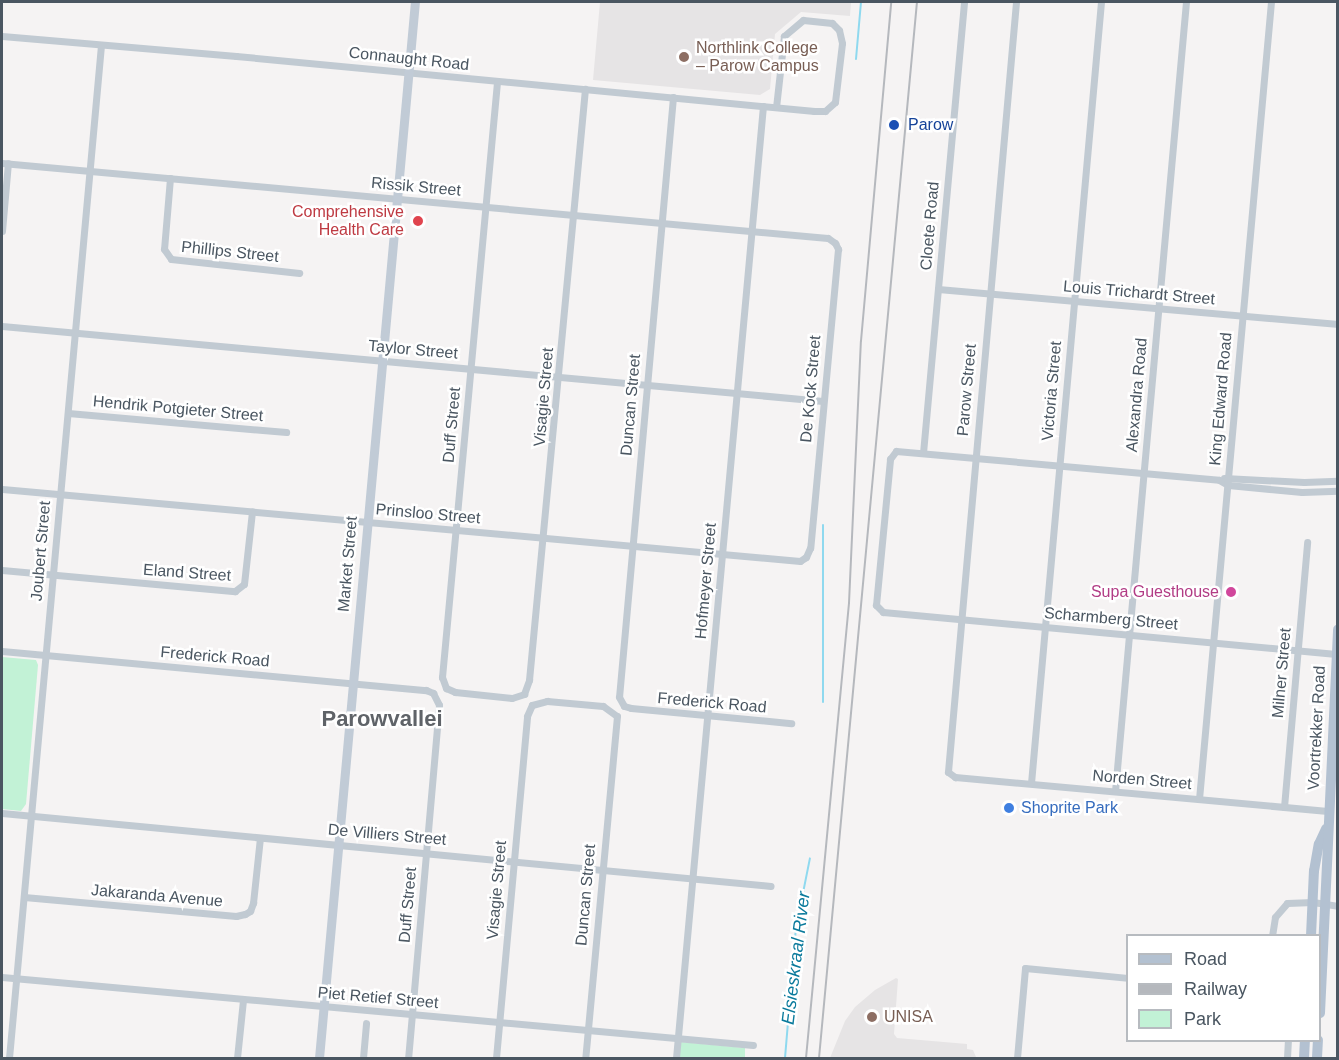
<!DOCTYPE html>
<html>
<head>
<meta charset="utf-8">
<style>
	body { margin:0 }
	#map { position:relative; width:1339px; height:1060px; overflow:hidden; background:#f5f3f3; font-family:Helvetica,sans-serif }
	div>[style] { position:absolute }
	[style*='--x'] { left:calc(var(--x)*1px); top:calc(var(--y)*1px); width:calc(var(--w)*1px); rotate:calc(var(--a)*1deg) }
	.education>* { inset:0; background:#e6e4e5 }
	.green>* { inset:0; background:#c2f2d6 }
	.stream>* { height:2px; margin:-1px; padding:0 1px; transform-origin:1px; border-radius:1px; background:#8fd9ef }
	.street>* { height:7px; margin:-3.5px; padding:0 3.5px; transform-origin:3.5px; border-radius:3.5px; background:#c1cad2 }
	.secondary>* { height:9px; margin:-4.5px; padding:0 4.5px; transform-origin:4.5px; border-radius:4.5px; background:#c1cbd6 }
	.primary>* { height:10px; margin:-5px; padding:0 5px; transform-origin:5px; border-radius:5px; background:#b3c1d1 }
	.rail>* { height:2px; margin:-1px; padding:0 1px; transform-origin:1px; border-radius:1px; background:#b5b8bd }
	.dots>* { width:16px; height:16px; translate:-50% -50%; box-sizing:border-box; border:3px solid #fff; border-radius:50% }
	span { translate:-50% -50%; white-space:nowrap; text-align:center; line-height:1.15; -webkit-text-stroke:5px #fff; paint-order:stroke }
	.education-label { font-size:16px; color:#785e54 }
	.left { translate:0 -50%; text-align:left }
	.street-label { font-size:16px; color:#4a5661 }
	.transit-label { font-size:16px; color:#164399 }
	.health-label { font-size:16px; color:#be3a42 }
	.right { translate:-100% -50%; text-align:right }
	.hotel-label { font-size:16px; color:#b23c85 }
	.shop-label { font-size:16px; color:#366cbe }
	.water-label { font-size:18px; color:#0a7a9c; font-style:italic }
	.district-label { font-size:22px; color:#5f6368; font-weight:700 }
	.frame { position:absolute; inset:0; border:3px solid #4a5661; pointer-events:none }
	.legend { position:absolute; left:1126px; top:934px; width:195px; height:108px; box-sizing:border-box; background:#fff; border:2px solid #b7bbc0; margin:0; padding:8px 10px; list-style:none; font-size:18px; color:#4a5661 }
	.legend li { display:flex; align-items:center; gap:12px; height:30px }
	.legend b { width:30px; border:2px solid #b7bbc0 }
</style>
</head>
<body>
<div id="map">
	<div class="education">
		<i style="clip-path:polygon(600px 2px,851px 2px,850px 16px,801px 12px,775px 34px,770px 89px,760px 95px,593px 80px)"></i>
		<i style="clip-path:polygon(896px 978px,898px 979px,894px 1034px,897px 1038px,967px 1044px,967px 1049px,973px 1050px,976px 1057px,983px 1058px,830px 1058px,845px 1021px,855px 1007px,875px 990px)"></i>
	</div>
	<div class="green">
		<i style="clip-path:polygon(2px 657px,36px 660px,38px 665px,26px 804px,21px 811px,2px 809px)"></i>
		<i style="clip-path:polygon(681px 1042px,745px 1048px,745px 1058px,679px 1058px)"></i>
	</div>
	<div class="stream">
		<i style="--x:856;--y:59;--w:57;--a:-85"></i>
		<i style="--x:823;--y:525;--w:177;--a:90"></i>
		<i style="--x:785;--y:1058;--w:130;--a:-85.2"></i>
		<i style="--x:796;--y:928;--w:71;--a:-78.7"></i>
	</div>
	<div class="street">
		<i style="--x:1016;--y:2;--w:773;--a:95.05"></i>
		<i style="--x:948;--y:772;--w:9;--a:36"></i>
		<i style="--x:955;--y:777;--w:374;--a:5.2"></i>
		<i style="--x:2;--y:36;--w:235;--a:4.9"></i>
		<i style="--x:236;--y:56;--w:581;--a:5.44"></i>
		<i style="--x:814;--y:111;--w:11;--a:0"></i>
		<i style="--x:825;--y:111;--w:13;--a:-42"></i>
		<i style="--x:835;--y:102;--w:59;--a:-83.2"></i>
		<i style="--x:842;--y:43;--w:13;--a:-103"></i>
		<i style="--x:839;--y:30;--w:10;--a:-135"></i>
		<i style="--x:832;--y:23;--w:29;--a:-174"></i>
		<i style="--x:803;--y:20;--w:25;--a:140"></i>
		<i style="--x:784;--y:36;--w:71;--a:96.4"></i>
		<i style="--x:497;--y:82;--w:598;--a:95.28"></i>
		<i style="--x:442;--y:677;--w:12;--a:70"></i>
		<i style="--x:446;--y:688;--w:10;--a:24"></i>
		<i style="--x:455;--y:692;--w:57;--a:6"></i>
		<i style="--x:512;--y:698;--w:13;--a:-18"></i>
		<i style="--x:524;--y:694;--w:15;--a:-70"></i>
		<i style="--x:529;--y:680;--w:594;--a:-84.59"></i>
		<i style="--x:673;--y:97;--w:602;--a:95.14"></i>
		<i style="--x:619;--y:697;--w:10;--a:61"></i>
		<i style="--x:624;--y:706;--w:7;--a:16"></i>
		<i style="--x:631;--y:708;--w:161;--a:5.4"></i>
		<i style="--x:2;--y:163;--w:829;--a:5.19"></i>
		<i style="--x:828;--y:238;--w:9;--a:36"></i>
		<i style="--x:835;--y:243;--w:7;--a:63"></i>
		<i style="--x:838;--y:249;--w:300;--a:95.3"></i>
		<i style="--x:810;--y:548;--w:10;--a:114"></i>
		<i style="--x:806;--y:557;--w:7;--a:146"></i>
		<i style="--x:800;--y:561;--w:801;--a:-174.84"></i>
		<i style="--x:170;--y:178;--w:71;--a:94.8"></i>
		<i style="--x:164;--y:249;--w:12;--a:55"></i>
		<i style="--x:171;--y:259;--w:129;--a:6.2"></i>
		<i style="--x:2;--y:231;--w:68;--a:-85"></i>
		<i style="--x:938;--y:289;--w:402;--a:5"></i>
		<i style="--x:2;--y:326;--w:824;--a:5.22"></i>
		<i style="--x:68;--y:413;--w:219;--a:5"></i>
		<i style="--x:923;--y:453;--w:453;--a:-84.8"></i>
		<i style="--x:1224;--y:478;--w:80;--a:2.9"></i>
		<i style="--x:1304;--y:482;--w:34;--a:-2"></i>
		<i style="--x:2;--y:570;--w:234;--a:5.2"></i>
		<i style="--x:235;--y:591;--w:11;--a:-38"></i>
		<i style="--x:244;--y:584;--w:73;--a:-83.7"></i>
		<i style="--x:2;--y:651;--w:426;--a:5.3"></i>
		<i style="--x:426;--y:690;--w:8;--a:23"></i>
		<i style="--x:433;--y:693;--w:13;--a:63"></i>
		<i style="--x:439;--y:705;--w:354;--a:95"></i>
		<i style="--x:1336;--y:654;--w:455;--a:-174.7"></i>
		<i style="--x:883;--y:612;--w:10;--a:-135"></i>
		<i style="--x:876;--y:605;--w:147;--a:-84.5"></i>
		<i style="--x:890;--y:459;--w:10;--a:-53"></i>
		<i style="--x:896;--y:451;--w:324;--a:5.1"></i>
		<i style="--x:1219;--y:480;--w:10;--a:29"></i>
		<i style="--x:1228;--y:485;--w:74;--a:5.4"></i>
		<i style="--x:1302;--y:492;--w:36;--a:-2"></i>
		<i style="--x:1031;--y:783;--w:784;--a:-84.88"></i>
		<i style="--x:1115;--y:791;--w:792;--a:-84.86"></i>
		<i style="--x:1199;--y:799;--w:800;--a:-84.84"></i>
		<i style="--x:1284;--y:807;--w:266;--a:-85"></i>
		<i style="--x:2;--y:813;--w:772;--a:5.42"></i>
		<i style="--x:24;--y:897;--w:213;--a:5.1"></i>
		<i style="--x:236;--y:916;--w:9;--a:-13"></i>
		<i style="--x:245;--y:914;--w:6;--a:-31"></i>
		<i style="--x:250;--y:911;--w:9;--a:-69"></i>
		<i style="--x:253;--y:903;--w:65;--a:-83.9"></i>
		<i style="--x:1272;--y:936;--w:19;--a:-81"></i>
		<i style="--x:1275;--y:917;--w:18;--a:-49"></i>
		<i style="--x:1287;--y:903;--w:26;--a:-2"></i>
		<i style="--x:1313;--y:902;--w:25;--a:9"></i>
		<i style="--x:2;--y:977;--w:754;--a:5.17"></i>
		<i style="--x:9;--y:1058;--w:1017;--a:-84.81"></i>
		<i style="--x:237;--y:1058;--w:58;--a:-84.1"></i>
		<i style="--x:363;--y:1058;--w:35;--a:-85"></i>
		<i style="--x:496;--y:1058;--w:343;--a:-84.8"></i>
		<i style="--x:527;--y:716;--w:12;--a:-66"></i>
		<i style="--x:532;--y:705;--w:16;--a:-15"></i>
		<i style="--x:547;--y:701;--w:56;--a:5.1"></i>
		<i style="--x:603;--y:706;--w:17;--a:36"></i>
		<i style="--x:617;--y:716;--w:343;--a:95.3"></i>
		<i style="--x:676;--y:1058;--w:956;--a:-84.78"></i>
		<i style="--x:1017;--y:1058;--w:90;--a:-84.9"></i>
		<i style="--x:1025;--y:968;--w:103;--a:5.5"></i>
		<i style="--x:1287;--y:1058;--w:18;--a:-87"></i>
	</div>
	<div class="secondary">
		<i style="--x:319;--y:1058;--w:1060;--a:-84.81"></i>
	</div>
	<div class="primary">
		<i style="--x:1311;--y:936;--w:65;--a:-87.4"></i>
		<i style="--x:1314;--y:871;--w:27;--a:-80"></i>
		<i style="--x:1319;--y:844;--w:17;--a:-65"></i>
		<i style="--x:1320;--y:1013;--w:384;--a:-87.3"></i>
		<i style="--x:1304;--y:1058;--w:18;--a:-87"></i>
		<i style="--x:1317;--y:1058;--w:18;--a:-87"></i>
	</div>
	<div class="rail">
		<i style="--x:806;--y:1058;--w:457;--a:-84.6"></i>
		<i style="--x:849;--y:603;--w:262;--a:-87.4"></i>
		<i style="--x:861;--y:341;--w:340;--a:-84.9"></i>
		<i style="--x:819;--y:1058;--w:1061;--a:-84.7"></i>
	</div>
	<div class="dots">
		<i style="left:684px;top:57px;background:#8d6e63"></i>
		<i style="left:894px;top:125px;background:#1a4fb4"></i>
		<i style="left:418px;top:221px;background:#e0444e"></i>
		<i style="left:1231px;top:592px;background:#d1479c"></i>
		<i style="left:1009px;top:808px;background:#3f7fe0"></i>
		<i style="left:872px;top:1017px;background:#8d6e63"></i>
	</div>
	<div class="education-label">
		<span class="left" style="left:696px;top:57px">Northlink College<br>– Parow Campus</span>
		<span class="left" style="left:884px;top:1017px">UNISA</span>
	</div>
	<div class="street-label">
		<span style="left:409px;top:59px;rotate:6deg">Connaught Road</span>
		<span style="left:416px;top:187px;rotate:5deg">Rissik Street</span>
		<span style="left:930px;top:226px;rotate:-85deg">Cloete Road</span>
		<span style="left:230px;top:252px;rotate:6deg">Phillips Street</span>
		<span style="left:1139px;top:293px;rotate:5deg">Louis Trichardt Street</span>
		<span style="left:413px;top:350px;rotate:5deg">Taylor Street</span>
		<span style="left:811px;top:389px;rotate:-85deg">De Kock Street</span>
		<span style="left:967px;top:390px;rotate:-85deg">Parow Street</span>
		<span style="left:1052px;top:391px;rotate:-85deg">Victoria Street</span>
		<span style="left:1137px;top:395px;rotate:-85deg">Alexandra Road</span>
		<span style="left:544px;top:397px;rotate:-85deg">Visagie Street</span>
		<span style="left:1221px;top:399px;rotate:-85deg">King Edward Road</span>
		<span style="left:631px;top:405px;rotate:-85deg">Duncan Street</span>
		<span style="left:178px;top:409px;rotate:5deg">Hendrik Potgieter Street</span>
		<span style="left:452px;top:425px;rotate:-85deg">Duff Street</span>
		<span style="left:428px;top:514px;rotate:5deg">Prinsloo Street</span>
		<span style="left:41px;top:551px;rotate:-85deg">Joubert Street</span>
		<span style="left:348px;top:564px;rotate:-85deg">Market Street</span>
		<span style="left:187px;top:573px;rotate:4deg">Eland Street</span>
		<span style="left:706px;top:581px;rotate:-85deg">Hofmeyer Street</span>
		<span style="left:1111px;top:619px;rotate:5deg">Scharmberg Street</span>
		<span style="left:215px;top:657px;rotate:5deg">Frederick Road</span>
		<span style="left:1282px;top:673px;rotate:-85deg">Milner Street</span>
		<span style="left:712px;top:703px;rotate:5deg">Frederick Road</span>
		<span style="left:1317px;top:728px;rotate:-87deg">Voortrekker Road</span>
		<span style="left:1142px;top:780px;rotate:5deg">Norden Street</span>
		<span style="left:387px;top:835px;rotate:5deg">De Villiers Street</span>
		<span style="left:497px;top:890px;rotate:-85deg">Visagie Street</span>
		<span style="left:586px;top:895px;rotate:-85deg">Duncan Street</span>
		<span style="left:157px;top:896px;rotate:5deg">Jakaranda Avenue</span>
		<span style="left:408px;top:905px;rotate:-85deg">Duff Street</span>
		<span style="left:378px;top:998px;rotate:5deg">Piet Retief Street</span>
	</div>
	<div class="transit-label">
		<span class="left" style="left:908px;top:125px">Parow</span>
	</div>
	<div class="health-label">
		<span class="right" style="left:404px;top:221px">Comprehensive<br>Health Care</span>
	</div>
	<div class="hotel-label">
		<span class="right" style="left:1219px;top:592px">Supa Guesthouse</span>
	</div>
	<div class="shop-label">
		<span class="left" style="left:1021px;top:808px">Shoprite Park</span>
	</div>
	<div class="water-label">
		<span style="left:796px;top:958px;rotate:-83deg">Elsieskraal River</span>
	</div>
	<div class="district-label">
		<span style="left:382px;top:719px">Parowvallei</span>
	</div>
	<div class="frame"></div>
	<ul class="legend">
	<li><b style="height:8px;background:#b3c1d1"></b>Road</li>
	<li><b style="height:8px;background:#b5b8bd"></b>Railway</li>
	<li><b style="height:16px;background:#c2f2d6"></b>Park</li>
	</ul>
</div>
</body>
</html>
